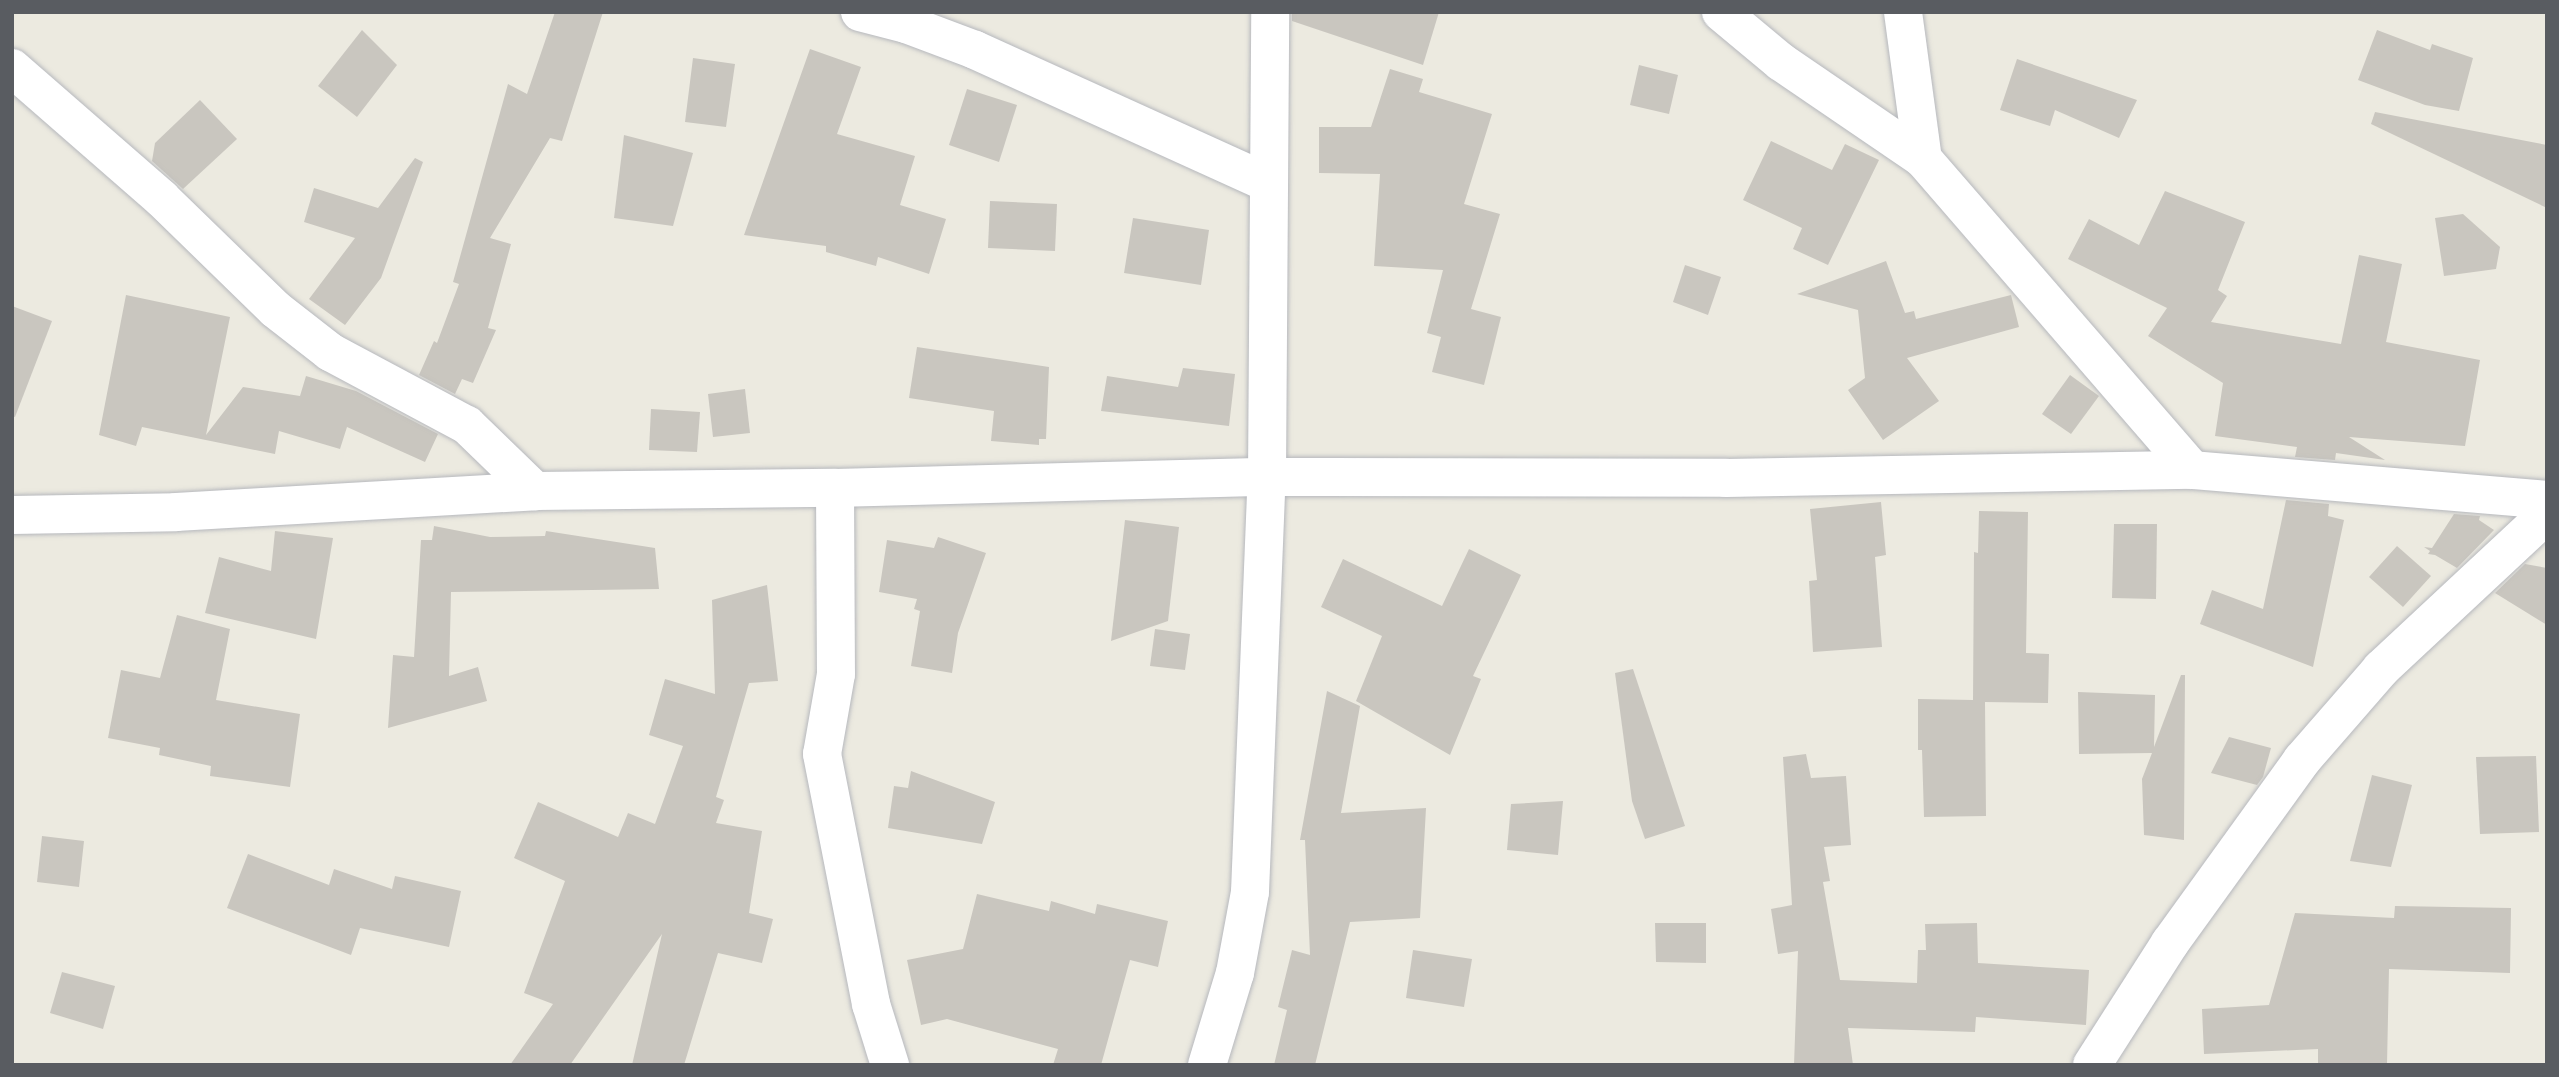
<!DOCTYPE html>
<html>
<head>
<meta charset="utf-8">
<style>
	body { margin:0 }
	#map { position:relative; width:2559px; height:1077px; overflow:hidden; background:#eceae0; font-family:"Work Sans",sans-serif }
	div>[style] { position:absolute }
	[style*='--x'] { left:calc(var(--x)*1px); top:calc(var(--y)*1px); width:calc(var(--w)*1px); rotate:calc(var(--a)*1deg) }
	.building>* { inset:0; background:#c9c6bf }
	.roads { filter:drop-shadow(0 0 2px #b6b8bd) drop-shadow(0 0 2px #b6b8bd) }
	.street>* { height:38px; margin:-19px; padding:0 19px; transform-origin:19px; border-radius:19px; background:#fff }
	span { translate:-50% -50%; white-space:nowrap; text-align:center; line-height:1.15; -webkit-text-stroke:6px #fff; paint-order:stroke }
	.frame { position:absolute; inset:0; border:14px solid #595c61; pointer-events:none }
</style>
</head>
<body>
<div id="map">
	<div class="building">
		<i style="clip-path:polygon(555px 12px,603px 12px,562px 141px,550px 138px,490px 238px,511px 244px,488px 328px,496px 330px,473px 383px,462px 379px,455px 394px,419px 375px,434px 341px,437px 343px,459px 284px,453px 282px,508px 84px,527px 94px)"></i>
		<i style="clip-path:polygon(1292px 12px,1439px 12px,1423px 65px,1292px 21px)"></i>
		<i style="clip-path:polygon(362px 30px,397px 65px,357px 117px,318px 86px)"></i>
		<i style="clip-path:polygon(2377px 30px,2430px 50px,2432px 44px,2473px 58px,2459px 111px,2425px 105px,2358px 80px)"></i>
		<i style="clip-path:polygon(810px 49px,861px 67px,837px 134px,915px 156px,900px 205px,946px 219px,929px 274px,878px 257px,876px 266px,826px 252px,826px 246px,744px 235px)"></i>
		<i style="clip-path:polygon(693px 58px,735px 64px,726px 127px,685px 122px)"></i>
		<i style="clip-path:polygon(2017px 59px,2137px 100px,2119px 138px,2055px 110px,2050px 126px,2000px 110px)"></i>
		<i style="clip-path:polygon(1639px 65px,1678px 75px,1669px 114px,1630px 105px)"></i>
		<i style="clip-path:polygon(1390px 69px,1423px 79px,1419px 92px,1492px 114px,1464px 204px,1500px 214px,1471px 309px,1501px 317px,1484px 385px,1432px 372px,1441px 337px,1427px 333px,1443px 270px,1374px 266px,1380px 174px,1319px 173px,1319px 127px,1371px 127px)"></i>
		<i style="clip-path:polygon(967px 89px,1017px 105px,999px 162px,949px 145px)"></i>
		<i style="clip-path:polygon(200px 100px,237px 139px,183px 189px,152px 161px,155px 143px)"></i>
		<i style="clip-path:polygon(2375px 112px,2547px 145px,2547px 208px,2371px 124px)"></i>
		<i style="clip-path:polygon(624px 135px,693px 153px,673px 226px,614px 218px)"></i>
		<i style="clip-path:polygon(1771px 141px,1832px 170px,1845px 144px,1879px 160px,1828px 265px,1793px 249px,1802px 228px,1743px 200px)"></i>
		<i style="clip-path:polygon(415px 158px,423px 162px,381px 278px,345px 325px,309px 299px,355px 238px,304px 222px,314px 188px,378px 208px)"></i>
		<i style="clip-path:polygon(2165px 191px,2245px 222px,2218px 290px,2227px 296px,2211px 322px,2341px 344px,2359px 255px,2402px 264px,2386px 342px,2480px 360px,2465px 446px,2349px 437px,2385px 460px,2336px 453px,2335px 460px,2295px 457px,2297px 447px,2215px 436px,2223px 383px,2148px 336px,2167px 308px,2068px 259px,2089px 219px,2139px 245px)"></i>
		<i style="clip-path:polygon(990px 201px,1057px 204px,1055px 251px,988px 248px)"></i>
		<i style="clip-path:polygon(2463px 214px,2500px 247px,2496px 269px,2444px 276px,2435px 218px)"></i>
		<i style="clip-path:polygon(1133px 218px,1209px 230px,1201px 285px,1124px 273px)"></i>
		<i style="clip-path:polygon(1886px 261px,1905px 313px,1914px 311px,1916px 319px,2011px 295px,2019px 327px,1907px 358px,1939px 401px,1883px 440px,1848px 390px,1865px 378px,1858px 310px,1797px 294px)"></i>
		<i style="clip-path:polygon(1685px 265px,1721px 277px,1708px 315px,1673px 302px)"></i>
		<i style="clip-path:polygon(126px 295px,230px 317px,206px 435px,243px 387px,300px 396px,306px 376px,356px 391px,438px 434px,425px 462px,347px 427px,340px 449px,279px 431px,275px 454px,142px 427px,136px 446px,99px 435px)"></i>
		<i style="clip-path:polygon(12px 306px,52px 321px,15px 417px,12px 416px)"></i>
		<i style="clip-path:polygon(917px 347px,1049px 367px,1046px 439px,1039px 439px,1039px 445px,991px 441px,994px 411px,909px 398px)"></i>
		<i style="clip-path:polygon(1183px 368px,1235px 374px,1229px 426px,1101px 411px,1107px 376px,1178px 387px)"></i>
		<i style="clip-path:polygon(2070px 375px,2099px 396px,2071px 434px,2042px 414px)"></i>
		<i style="clip-path:polygon(745px 389px,750px 433px,713px 437px,708px 394px)"></i>
		<i style="clip-path:polygon(651px 409px,700px 412px,697px 452px,649px 450px)"></i>
		<i style="clip-path:polygon(2286px 500px,2329px 504px,2328px 516px,2344px 520px,2313px 667px,2200px 624px,2212px 590px,2263px 609px)"></i>
		<i style="clip-path:polygon(1881px 502px,1886px 555px,1875px 557px,1882px 647px,1813px 652px,1809px 581px,1817px 580px,1810px 509px)"></i>
		<i style="clip-path:polygon(1979px 511px,2028px 512px,2026px 653px,2049px 654px,2048px 703px,1985px 702px,1986px 816px,1924px 817px,1922px 750px,1918px 750px,1918px 699px,1973px 700px,1974px 552px,1978px 553px)"></i>
		<i style="clip-path:polygon(2454px 514px,2480px 516px,2479px 520px,2494px 530px,2457px 568px,2435px 555px,2428px 554px,2430px 551px,2424px 547px,2432px 548px)"></i>
		<i style="clip-path:polygon(1125px 520px,1179px 527px,1168px 621px,1111px 641px)"></i>
		<i style="clip-path:polygon(2114px 524px,2157px 524px,2156px 599px,2112px 598px)"></i>
		<i style="clip-path:polygon(434px 526px,490px 537px,545px 536px,546px 531px,655px 548px,659px 589px,451px 592px,449px 676px,478px 667px,487px 701px,388px 728px,393px 655px,414px 657px,421px 540px,432px 540px)"></i>
		<i style="clip-path:polygon(275px 531px,333px 538px,316px 639px,205px 613px,219px 557px,271px 571px)"></i>
		<i style="clip-path:polygon(938px 537px,986px 553px,958px 633px,952px 673px,911px 666px,920px 611px,914px 609px,917px 599px,879px 592px,887px 540px,934px 548px)"></i>
		<i style="clip-path:polygon(2397px 546px,2431px 576px,2403px 607px,2369px 577px)"></i>
		<i style="clip-path:polygon(1469px 549px,1521px 575px,1473px 676px,1481px 679px,1450px 755px,1356px 701px,1382px 636px,1321px 607px,1343px 559px,1442px 606px)"></i>
		<i style="clip-path:polygon(2525px 564px,2547px 568px,2547px 625px,2495px 593px)"></i>
		<i style="clip-path:polygon(767px 585px,778px 681px,749px 683px,716px 797px,724px 800px,716px 823px,762px 831px,749px 913px,773px 919px,762px 963px,718px 953px,684px 1065px,632px 1065px,662px 934px,570px 1065px,510px 1065px,553px 1004px,524px 993px,565px 881px,514px 858px,538px 802px,618px 837px,628px 813px,655px 824px,683px 746px,649px 735px,665px 679px,715px 694px,712px 600px)"></i>
		<i style="clip-path:polygon(177px 615px,230px 629px,216px 700px,300px 714px,290px 787px,210px 776px,211px 766px,159px 755px,160px 748px,108px 738px,121px 670px,160px 678px)"></i>
		<i style="clip-path:polygon(1155px 629px,1190px 634px,1185px 670px,1150px 666px)"></i>
		<i style="clip-path:polygon(1633px 669px,1685px 826px,1645px 839px,1632px 801px,1615px 673px)"></i>
		<i style="clip-path:polygon(2181px 675px,2185px 675px,2184px 840px,2144px 835px,2142px 779px,2152px 753px,2079px 754px,2078px 692px,2155px 695px,2154px 747px)"></i>
		<i style="clip-path:polygon(1327px 691px,1360px 706px,1341px 813px,1426px 808px,1420px 918px,1350px 922px,1315px 1065px,1274px 1065px,1287px 1010px,1278px 1007px,1292px 950px,1310px 955px,1305px 840px,1300px 840px)"></i>
		<i style="clip-path:polygon(2229px 737px,2271px 748px,2263px 777px,2257px 785px,2211px 773px)"></i>
		<i style="clip-path:polygon(1806px 754px,1811px 778px,1846px 776px,1851px 845px,1824px 847px,1830px 881px,1823px 882px,1840px 980px,1917px 983px,1918px 950px,1926px 950px,1925px 924px,1977px 923px,1978px 963px,2089px 970px,2086px 1025px,1976px 1017px,1975px 1032px,1848px 1028px,1853px 1065px,1794px 1065px,1798px 951px,1778px 954px,1771px 909px,1792px 905px,1783px 757px)"></i>
		<i style="clip-path:polygon(2536px 756px,2539px 832px,2480px 834px,2476px 757px)"></i>
		<i style="clip-path:polygon(911px 771px,995px 802px,982px 844px,888px 828px,894px 786px,908px 788px)"></i>
		<i style="clip-path:polygon(2372px 775px,2412px 785px,2391px 867px,2350px 861px)"></i>
		<i style="clip-path:polygon(1563px 801px,1558px 855px,1507px 850px,1511px 804px)"></i>
		<i style="clip-path:polygon(42px 836px,84px 841px,79px 887px,37px 882px)"></i>
		<i style="clip-path:polygon(248px 854px,329px 885px,334px 869px,392px 889px,395px 876px,461px 891px,449px 947px,360px 928px,351px 955px,227px 908px)"></i>
		<i style="clip-path:polygon(977px 894px,1049px 911px,1051px 901px,1095px 914px,1097px 904px,1168px 921px,1158px 967px,1130px 960px,1101px 1065px,1053px 1065px,1058px 1049px,947px 1019px,921px 1025px,907px 960px,963px 949px)"></i>
		<i style="clip-path:polygon(2395px 906px,2511px 908px,2510px 973px,2389px 969px,2387px 1065px,2318px 1065px,2318px 1049px,2204px 1054px,2202px 1009px,2269px 1005px,2295px 913px,2394px 918px)"></i>
		<i style="clip-path:polygon(1655px 923px,1706px 923px,1706px 963px,1656px 962px)"></i>
		<i style="clip-path:polygon(1413px 950px,1472px 959px,1464px 1007px,1406px 998px)"></i>
		<i style="clip-path:polygon(62px 972px,115px 986px,103px 1029px,50px 1013px)"></i>
	</div>
	<div class="roads">
		<div class="street">
			<i style="--x:860;--y:12;--w:48;--a:14.6"></i>
			<i style="--x:906;--y:24;--w:74;--a:20.6"></i>
			<i style="--x:975;--y:50;--w:322;--a:24.4"></i>
			<i style="--x:1721;--y:12;--w:78;--a:39.8"></i>
			<i style="--x:1781;--y:62;--w:172;--a:34.3"></i>
			<i style="--x:1923;--y:159;--w:411;--a:49.1"></i>
			<i style="--x:1903;--y:12;--w:148;--a:82.3"></i>
			<i style="--x:12;--y:68;--w:198;--a:41.1"></i>
			<i style="--x:161;--y:198;--w:159;--a:44.2"></i>
			<i style="--x:275;--y:309;--w:70;--a:38"></i>
			<i style="--x:330;--y:352;--w:155;--a:28.1"></i>
			<i style="--x:467;--y:425;--w:95;--a:44.1"></i>
			<i style="--x:835;--y:488;--w:186;--a:89.7"></i>
			<i style="--x:836;--y:674;--w:81;--a:99.9"></i>
			<i style="--x:822;--y:754;--w:255;--a:78.9"></i>
			<i style="--x:871;--y:1004;--w:64;--a:72.7"></i>
			<i style="--x:12;--y:515;--w:164;--a:-1"></i>
			<i style="--x:176;--y:512;--w:360;--a:-3.3"></i>
			<i style="--x:535;--y:491;--w:300;--a:-0.6"></i>
			<i style="--x:835;--y:488;--w:432;--a:-1.5"></i>
			<i style="--x:1267;--y:477;--w:459;--a:0.1"></i>
			<i style="--x:1726;--y:478;--w:466;--a:-1"></i>
			<i style="--x:2192;--y:470;--w:356;--a:4.8"></i>
			<i style="--x:1207;--y:1065;--w:96;--a:-73.1"></i>
			<i style="--x:1235;--y:973;--w:82;--a:-79.5"></i>
			<i style="--x:1250;--y:892;--w:415;--a:-87.7"></i>
			<i style="--x:1267;--y:477;--w:465;--a:-89.6"></i>
			<i style="--x:2092;--y:1065;--w:145;--a:-57.4"></i>
			<i style="--x:2170;--y:943;--w:226;--a:-54.2"></i>
			<i style="--x:2302;--y:760;--w:121;--a:-49"></i>
			<i style="--x:2381;--y:669;--w:227;--a:-43"></i>
		</div>
	</div>
	<div class="frame"></div>
</div>
</body>
</html>
